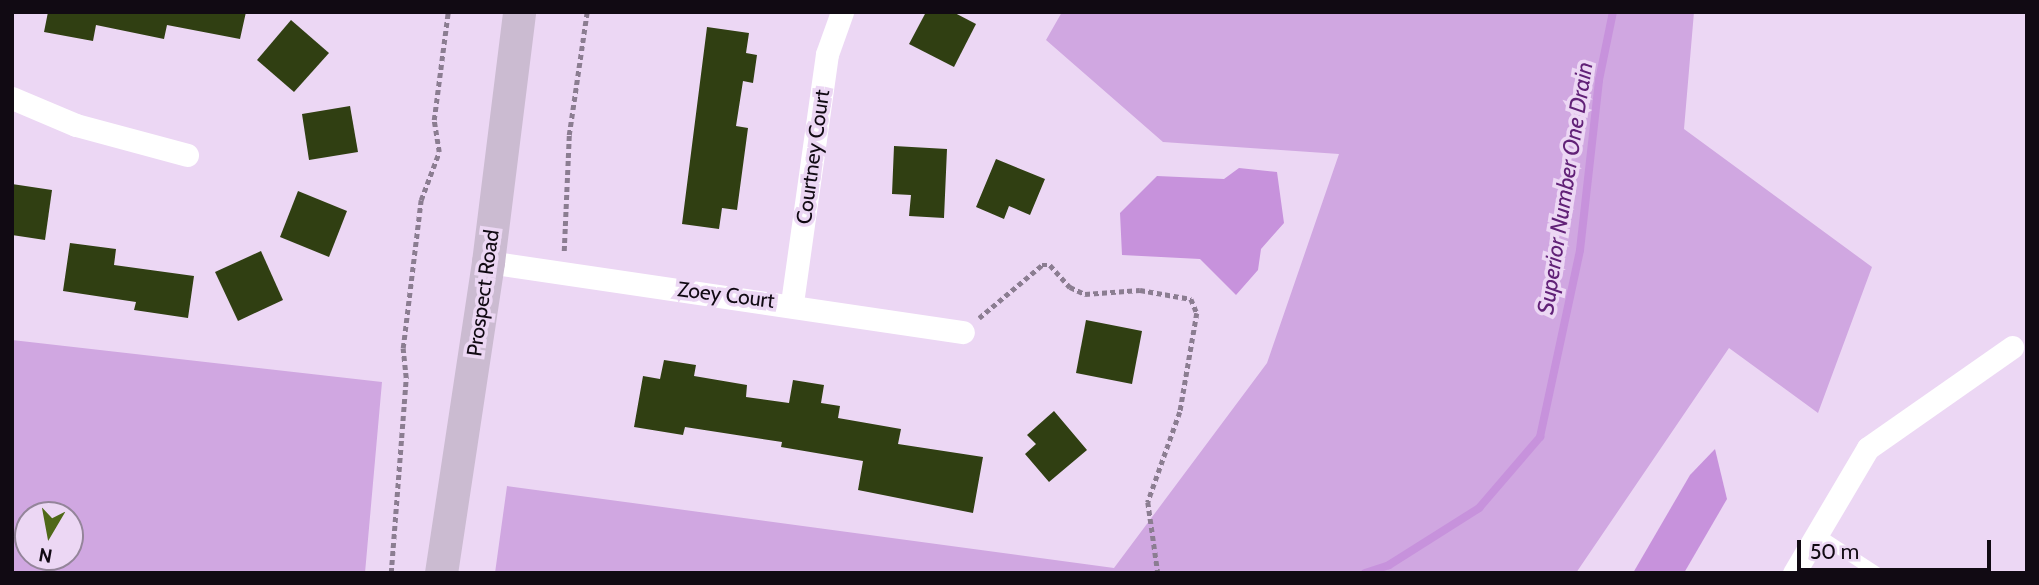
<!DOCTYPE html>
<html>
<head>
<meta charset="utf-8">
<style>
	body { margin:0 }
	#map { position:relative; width:2039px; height:585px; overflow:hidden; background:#ecd7f4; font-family:Cabin,sans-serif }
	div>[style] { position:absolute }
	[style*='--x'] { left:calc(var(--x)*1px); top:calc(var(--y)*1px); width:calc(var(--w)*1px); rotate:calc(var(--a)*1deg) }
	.green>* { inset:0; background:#d0a7e1 }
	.water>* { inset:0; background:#c792dc }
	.stream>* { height:8px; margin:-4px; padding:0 4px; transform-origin:4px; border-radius:4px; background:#c792dc }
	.building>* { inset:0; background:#303f12 }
	.path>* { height:4.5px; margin-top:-2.25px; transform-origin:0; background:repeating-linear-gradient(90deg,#8b7d91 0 5px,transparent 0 8.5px) }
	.lane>* { height:12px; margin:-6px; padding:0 6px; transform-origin:6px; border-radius:6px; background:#fff }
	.street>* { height:23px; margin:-11.5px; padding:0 11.5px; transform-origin:11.5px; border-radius:11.5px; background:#fff }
	.secondary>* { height:33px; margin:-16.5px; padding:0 16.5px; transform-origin:16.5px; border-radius:16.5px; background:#cbbbd1 }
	span { translate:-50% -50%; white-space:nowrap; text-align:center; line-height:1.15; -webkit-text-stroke:7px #ecd7f4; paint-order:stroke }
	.street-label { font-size:21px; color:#110a13 }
	.water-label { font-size:23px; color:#612177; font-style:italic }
	.frame { position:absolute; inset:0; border:14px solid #110a13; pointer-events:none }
	.north { position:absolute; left:14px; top:501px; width:70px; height:70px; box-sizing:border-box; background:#ecd7f4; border:2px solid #94859a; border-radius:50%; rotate:190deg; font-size:19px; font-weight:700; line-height:28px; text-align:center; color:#110a13 }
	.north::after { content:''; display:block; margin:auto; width:24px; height:32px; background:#4f6818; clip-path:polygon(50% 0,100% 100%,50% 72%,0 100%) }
	.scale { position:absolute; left:1797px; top:540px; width:194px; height:32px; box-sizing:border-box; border:4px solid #110a13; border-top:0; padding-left:9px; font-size:21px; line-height:24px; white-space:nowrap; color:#110a13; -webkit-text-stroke:5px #ecd7f4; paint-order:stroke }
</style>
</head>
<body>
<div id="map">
	<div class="green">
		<i style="clip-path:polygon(1062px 12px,1694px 12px,1684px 129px,1872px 267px,1818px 413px,1729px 348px,1576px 573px,495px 573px,507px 486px,1114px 568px,1267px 363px,1339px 154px,1163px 142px,1046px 40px)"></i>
		<i style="clip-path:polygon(evenodd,12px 340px,382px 382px,365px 573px,12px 573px,12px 340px,28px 515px,70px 515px,70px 557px,28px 557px,28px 515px)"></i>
	</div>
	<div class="water">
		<i style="clip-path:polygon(1239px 168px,1277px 172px,1284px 223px,1261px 249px,1258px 270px,1236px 295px,1200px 259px,1122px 255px,1120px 213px,1157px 176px,1224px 179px)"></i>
		<i style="clip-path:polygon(1715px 449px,1727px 499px,1684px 573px,1633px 573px,1690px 475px)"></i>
	</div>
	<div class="stream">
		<i style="--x:1365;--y:573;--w:25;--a:-18"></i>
		<i style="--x:1389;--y:565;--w:107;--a:-32.3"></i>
		<i style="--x:1479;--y:508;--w:94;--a:-49.3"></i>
		<i style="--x:1540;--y:437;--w:191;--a:-77.9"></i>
		<i style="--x:1580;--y:250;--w:171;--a:-83.6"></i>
		<i style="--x:1599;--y:80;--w:69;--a:-78.4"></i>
	</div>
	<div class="building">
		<i style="clip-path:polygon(48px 12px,246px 12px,240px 39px,167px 25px,164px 39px,96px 25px,93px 41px,44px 32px)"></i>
		<i style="clip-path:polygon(926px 12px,953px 12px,976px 24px,954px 67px,909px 44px)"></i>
		<i style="clip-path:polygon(291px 20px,329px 53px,294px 92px,257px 60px)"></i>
		<i style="clip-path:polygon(707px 27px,749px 33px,746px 53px,757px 55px,753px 83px,743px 81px,736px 126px,748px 128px,737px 210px,722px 208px,719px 229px,682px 224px)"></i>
		<i style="clip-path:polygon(350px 106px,358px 152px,309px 160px,302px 114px)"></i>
		<i style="clip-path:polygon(894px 146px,947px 149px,944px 218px,909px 216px,911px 195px,892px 194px)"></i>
		<i style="clip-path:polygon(996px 159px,1045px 179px,1030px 215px,1009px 206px,1004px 219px,976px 207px)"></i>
		<i style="clip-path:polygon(12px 184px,52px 190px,45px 240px,12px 235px)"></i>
		<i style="clip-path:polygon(298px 191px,347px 211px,329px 257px,280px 237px)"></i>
		<i style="clip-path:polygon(70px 243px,116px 249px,114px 265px,194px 276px,188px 318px,134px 310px,136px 302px,63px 291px)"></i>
		<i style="clip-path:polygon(261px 251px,283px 300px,238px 321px,215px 272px)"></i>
		<i style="clip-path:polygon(1086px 320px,1142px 331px,1132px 384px,1076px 373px)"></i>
		<i style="clip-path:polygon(664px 360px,696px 365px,694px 376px,747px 385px,746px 397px,789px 403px,793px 380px,824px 385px,821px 403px,840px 406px,838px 418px,901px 429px,898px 444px,983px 457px,973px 513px,858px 490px,863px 461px,781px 447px,782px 442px,685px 427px,683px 435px,634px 427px,643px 376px,660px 379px)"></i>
		<i style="clip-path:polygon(1054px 411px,1087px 450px,1049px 482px,1025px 454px,1036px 444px,1027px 435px)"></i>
	</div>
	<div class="path">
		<i style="--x:564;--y:251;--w:116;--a:-87.5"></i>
		<i style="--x:569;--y:135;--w:124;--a:-81.7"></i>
		<i style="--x:979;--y:318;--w:82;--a:-40.1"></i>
		<i style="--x:1042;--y:265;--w:8;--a:0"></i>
		<i style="--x:1050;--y:265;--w:30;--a:48"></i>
		<i style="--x:1070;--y:287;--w:17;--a:25"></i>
		<i style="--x:1085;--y:294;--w:55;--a:-4.2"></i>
		<i style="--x:1140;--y:290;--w:52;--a:10"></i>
		<i style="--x:1191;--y:299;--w:15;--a:67"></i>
		<i style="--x:1197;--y:313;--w:100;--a:99.7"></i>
		<i style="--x:1180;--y:412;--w:96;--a:109.6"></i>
		<i style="--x:1148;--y:502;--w:72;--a:82"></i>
		<i style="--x:391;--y:573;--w:196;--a:-85.6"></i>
		<i style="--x:406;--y:378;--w:30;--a:-96"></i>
		<i style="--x:403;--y:348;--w:149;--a:-83.1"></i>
		<i style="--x:421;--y:200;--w:51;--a:-69.4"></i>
		<i style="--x:439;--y:152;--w:32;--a:-99"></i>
		<i style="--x:434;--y:120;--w:109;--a:-82.6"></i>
	</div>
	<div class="lane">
		<i style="--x:1817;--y:534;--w:72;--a:33"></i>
	</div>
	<div class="street">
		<i style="--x:12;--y:98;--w:69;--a:22.9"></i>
		<i style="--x:76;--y:125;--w:115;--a:15.1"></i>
		<i style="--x:488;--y:262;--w:480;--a:8.4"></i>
		<i style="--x:792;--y:303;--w:251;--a:-82"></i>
		<i style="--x:827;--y:54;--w:45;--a:-70.3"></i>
		<i style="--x:1794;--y:573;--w:145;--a:-59.4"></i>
		<i style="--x:1868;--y:448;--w:176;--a:-35"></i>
	</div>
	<div class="secondary">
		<i style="--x:441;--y:573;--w:315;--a:-81.4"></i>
		<i style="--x:488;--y:262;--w:252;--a:-82.9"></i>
	</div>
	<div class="street-label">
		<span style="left:813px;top:157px;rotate:-82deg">Courtney Court</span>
		<span style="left:483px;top:293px;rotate:-82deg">Prospect Road</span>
		<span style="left:726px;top:295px;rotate:7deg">Zoey Court</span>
	</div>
	<div class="water-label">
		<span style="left:1565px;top:188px;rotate:-81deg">Superior Number One Drain</span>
	</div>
	<div class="frame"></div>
	<div class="north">N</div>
	<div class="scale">50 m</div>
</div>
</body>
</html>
